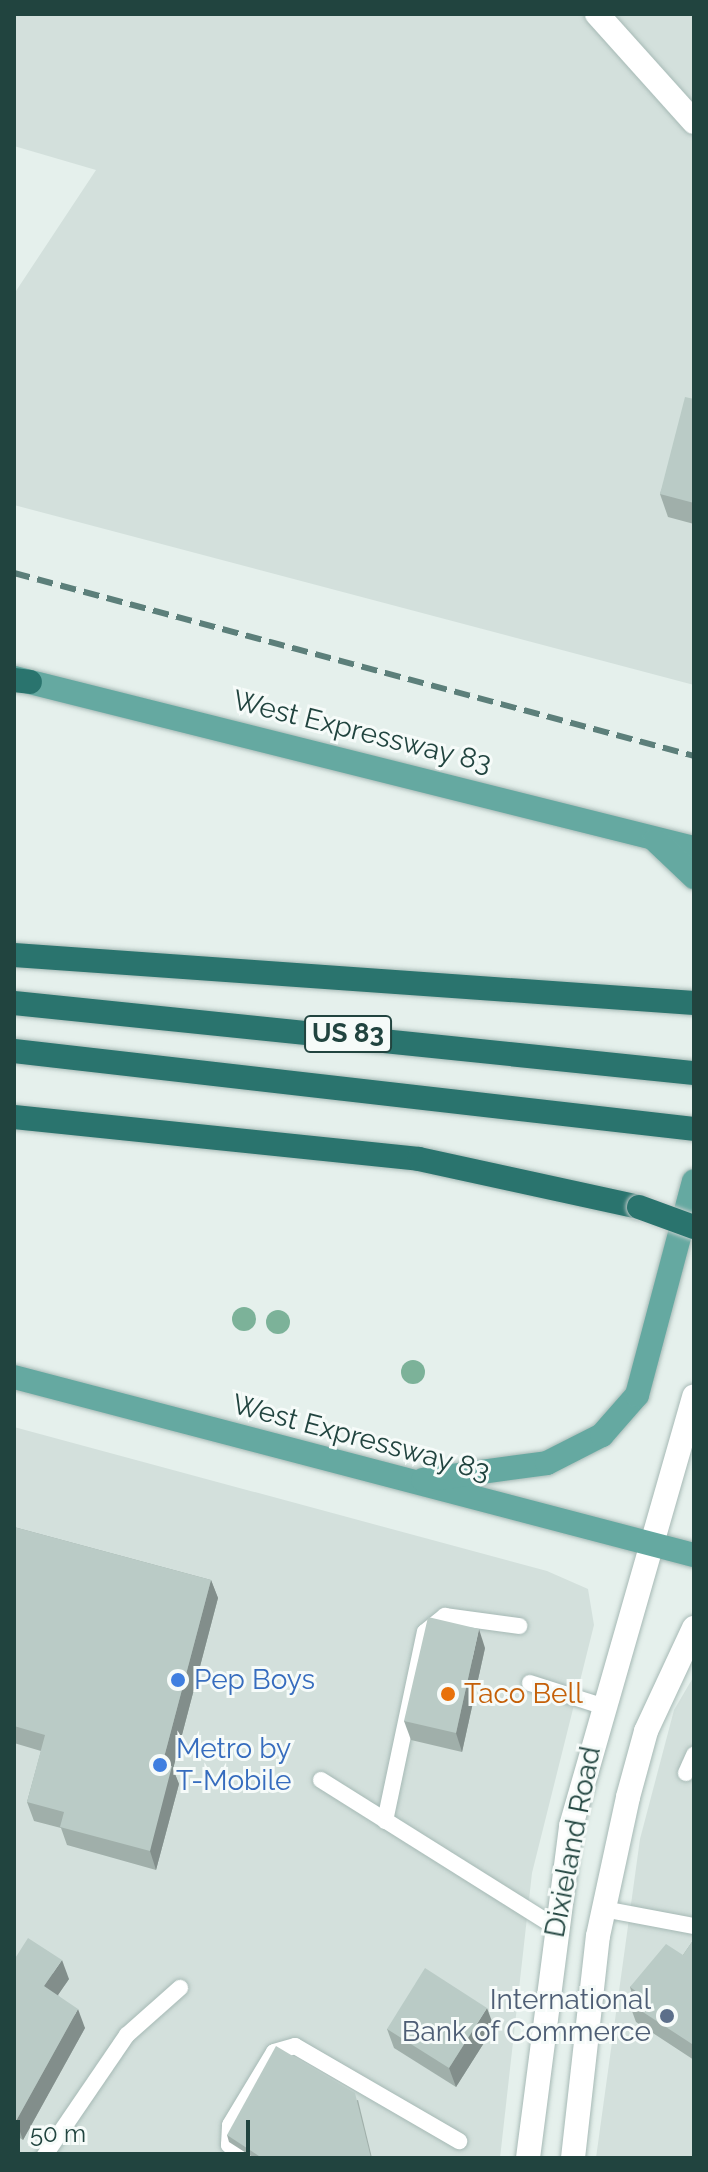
<!DOCTYPE html>
<html>
<head>
<meta charset="utf-8">
<style>
	body { margin:0 }
	#map { position:relative; width:708px; height:2172px; overflow:hidden; background:#e5f0ec; font-family:Raleway,sans-serif }
	div>[style] { position:absolute }
	[style*='--x'] { left:calc(var(--x)*1px); top:calc(var(--y)*1px); width:calc(var(--w)*1px); rotate:calc(var(--a)*1deg) }
	.built>* { inset:0; background:#d3e0dc }
	.roads { filter:drop-shadow(0 0 2px #a6b9b5) drop-shadow(0 0 2px #a6b9b5) }
	.lane>* { height:16px; margin:-8px; padding:0 8px; transform-origin:8px; border-radius:8px; background:#fff }
	.secondary>* { height:24px; margin:-12px; padding:0 12px; transform-origin:12px; border-radius:12px; background:#fff }
	.primary>* { height:24px; margin:-12px; padding:0 12px; transform-origin:12px; border-radius:12px; background:#65a9a1 }
	.highway>* { height:24px; margin:-12px; padding:0 12px; transform-origin:12px; border-radius:12px; background:#2a746e }
	.rail>* { height:6px; margin-top:-3px; transform-origin:0; background:repeating-linear-gradient(90deg,#5c7f7a 0 16px,transparent 0 24px) }
	.bridges { filter:drop-shadow(0 0 2px #c1cbc9) drop-shadow(0 0 2px #c1cbc9) }
	.highway-bridge>* { height:24px; margin:-12px; padding:0 12px; transform-origin:12px; border-radius:12px; background:#2a746e }
	.trees>* { width:24px; height:24px; margin:-12px; border-radius:50%; background:#7cb299 }
	.wall>* { inset:0; background:#a0afaa }
	.shaded-wall>* { inset:0; background:#828e8b }
	.building>* { inset:0; background:#bacbc6 }
	.dots>* { width:22px; height:22px; translate:-50% -50%; box-sizing:border-box; border:4px solid #f6fbf9; border-radius:50% }
	span { translate:-50% -50%; white-space:nowrap; text-align:center; line-height:1.15; -webkit-text-stroke:6px #f6fbf9; paint-order:stroke }
	.shield-label span { padding:2px 6px; background:#f6fbf9; border:2px solid; border-radius:6px; -webkit-text-stroke-width:0 }
	.shield-label { font-size:26px; color:#21443f; font-weight:700 }
	.street-label { font-size:28px; color:#21443f }
	.shop-label { font-size:28px; color:#366cbe }
	.left { translate:0 -50%; text-align:left }
	.food-label { font-size:28px; color:#c56008 }
	.service-label { font-size:28px; color:#4e5e75 }
	.right { translate:-100% -50%; text-align:right }
	.frame { position:absolute; inset:0; border:16px solid #21443f; pointer-events:none }
	.scale { position:absolute; left:16px; top:2120px; width:234px; height:36px; box-sizing:border-box; border:4px solid #21443f; border-top:0; padding-left:10px; font-size:24px; line-height:28px; white-space:nowrap; color:#21443f; -webkit-text-stroke:6px #f6fbf9; paint-order:stroke }
</style>
</head>
<body>
<div id="map">
	<div class="built">
		<i style="clip-path:polygon(14px 14px,694px 14px,694px 685px,14px 505px,14px 294px,96px 170px,14px 146px)"></i>
		<i style="clip-path:polygon(14px 1427px,547px 1571px,588px 1589px,594px 1625px,532px 1873px,500px 2158px,14px 2158px)"></i>
		<i style="clip-path:polygon(694px 1676px,694px 2158px,596px 2158px,640px 1839px,674px 1710px)"></i>
	</div>
	<div class="roads">
		<div class="lane">
			<i style="--x:530;--y:1683;--w:76;--a:17.7"></i>
			<i style="--x:686;--y:1773;--w:20;--a:-66"></i>
			<i style="--x:321;--y:1780;--w:275;--a:32.1"></i>
			<i style="--x:385;--y:1821;--w:193;--a:-78.1"></i>
			<i style="--x:425;--y:1632;--w:26;--a:-39"></i>
			<i style="--x:445;--y:1616;--w:75;--a:7.7"></i>
			<i style="--x:604;--y:1909;--w:92;--a:10.7"></i>
			<i style="--x:43;--y:2158;--w:149;--a:-55.7"></i>
			<i style="--x:127;--y:2035;--w:71;--a:-41.6"></i>
			<i style="--x:250;--y:2158;--w:25;--a:-148"></i>
			<i style="--x:229;--y:2145;--w:20;--a:-87"></i>
			<i style="--x:230;--y:2125;--w:85;--a:-58.9"></i>
			<i style="--x:274;--y:2052;--w:22;--a:-16"></i>
			<i style="--x:295;--y:2046;--w:190;--a:30.1"></i>
		</div>
		<div class="secondary">
			<i style="--x:597;--y:14;--w:145;--a:48.1"></i>
			<i style="--x:528;--y:2158;--w:335;--a:-82.6"></i>
			<i style="--x:571;--y:1826;--w:447;--a:-74"></i>
			<i style="--x:573;--y:2158;--w:223;--a:-83.6"></i>
			<i style="--x:598;--y:1936;--w:142;--a:-77.8"></i>
			<i style="--x:628;--y:1797;--w:68;--a:-74.7"></i>
			<i style="--x:646;--y:1731;--w:114;--a:-65"></i>
		</div>
		<div class="primary">
			<i style="--x:14;--y:678;--w:701;--a:14.04"></i>
			<i style="--x:655;--y:840;--w:54;--a:43.5"></i>
			<i style="--x:14;--y:1377;--w:703;--a:14.67"></i>
			<i style="--x:423;--y:1480;--w:125;--a:-7.8"></i>
			<i style="--x:547;--y:1463;--w:62;--a:-27"></i>
			<i style="--x:602;--y:1435;--w:53;--a:-48.8"></i>
			<i style="--x:637;--y:1395;--w:221;--a:-75.1"></i>
		</div>
		<div class="highway">
			<i style="--x:14;--y:680;--w:16;--a:7"></i>
			<i style="--x:14;--y:955;--w:682;--a:4.04"></i>
			<i style="--x:14;--y:1003;--w:684;--a:5.88"></i>
			<i style="--x:14;--y:1051;--w:684;--a:6.54"></i>
			<i style="--x:14;--y:1117;--w:407;--a:5.9"></i>
			<i style="--x:419;--y:1159;--w:225;--a:12.3"></i>
		</div>
	</div>
	<div class="rail">
		<i style="--x:14;--y:573;--w:704;--a:15.06"></i>
	</div>
	<div class="bridges">
		<div class="highway-bridge">
			<i style="--x:639;--y:1207;--w:59;--a:20"></i>
		</div>
	</div>
	<div class="trees">
		<i style="left:244px;top:1319px"></i>
		<i style="left:278px;top:1322px"></i>
		<i style="left:413px;top:1372px"></i>
	</div>
	<div class="wall">
		<i style="clip-path:polygon(694px 399px,694px 524px,668px 517px,660px 494px)"></i>
		<i style="clip-path:polygon(14px 1527px,211px 1580px,218px 1598px,173px 1769px,179px 1784px,156px 1870px,67px 1845px,61px 1828px,34px 1821px,27px 1802px,41px 1751px,14px 1743px)"></i>
		<i style="clip-path:polygon(485px 1648px,462px 1752px,411px 1740px,404px 1721px)"></i>
		<i style="clip-path:polygon(694px 1939px,694px 2060px,636px 2022px,629px 2003px,633px 1997px,630px 1987px,683px 1955px)"></i>
		<i style="clip-path:polygon(14px 1960px,69px 1979px,58px 1995px,85px 2028px,23px 2140px,15px 2135px,14px 2136px)"></i>
		<i style="clip-path:polygon(494px 2027px,456px 2087px,394px 2048px,387px 2029px)"></i>
		<i style="clip-path:polygon(358px 2100px,372px 2158px,254px 2158px,229px 2142px,227px 2135px)"></i>
	</div>
	<div class="shaded-wall">
		<i style="clip-path:polygon(211px 1580px,218px 1598px,173px 1769px,179px 1784px,156px 1870px,150px 1851px,162px 1765px)"></i>
		<i style="clip-path:polygon(479px 1629px,485px 1648px,462px 1752px,456px 1733px)"></i>
		<i style="clip-path:polygon(62px 1960px,69px 1979px,51px 2005px,44px 1986px)"></i>
		<i style="clip-path:polygon(487px 2008px,494px 2027px,456px 2087px,449px 2068px)"></i>
		<i style="clip-path:polygon(78px 2009px,85px 2028px,23px 2140px,16px 2121px)"></i>
	</div>
	<div class="building">
		<i style="clip-path:polygon(685px 397px,694px 399px,694px 503px,660px 494px)"></i>
		<i style="clip-path:polygon(14px 1527px,211px 1580px,162px 1765px,172px 1766px,150px 1851px,60px 1827px,64px 1812px,27px 1802px,45px 1735px,14px 1726px)"></i>
		<i style="clip-path:polygon(428px 1617px,479px 1629px,456px 1733px,404px 1721px)"></i>
		<i style="clip-path:polygon(28px 1938px,62px 1960px,44px 1986px,78px 2009px,16px 2121px,14px 2120px,14px 1960px)"></i>
		<i style="clip-path:polygon(694px 1939px,694px 2042px,692px 2044px,629px 2003px,637px 1992px,630px 1987px,666px 1944px,683px 1955px)"></i>
		<i style="clip-path:polygon(425px 1968px,487px 2008px,449px 2068px,387px 2029px)"></i>
		<i style="clip-path:polygon(276px 2046px,355px 2093px,371px 2158px,262px 2158px,227px 2135px)"></i>
	</div>
	<div class="dots">
		<i style="left:178px;top:1680px;background:#3f7fe0"></i>
		<i style="left:448px;top:1694px;background:#e8710a"></i>
		<i style="left:160px;top:1765px;background:#3f7fe0"></i>
		<i style="left:667px;top:2016px;background:#5c6f8a"></i>
	</div>
	<div class="shield-label">
		<span style="left:348px;top:1034px">US 83</span>
	</div>
	<div class="street-label">
		<span style="left:362px;top:732px;rotate:14deg">West Expressway 83</span>
		<span style="left:361px;top:1438px;rotate:15deg">West Expressway 83</span>
		<span style="left:573px;top:1842px;rotate:-79deg">Dixieland Road</span>
	</div>
	<div class="shop-label">
		<span class="left" style="left:194px;top:1680px">Pep Boys</span>
		<span class="left" style="left:176px;top:1765px">Metro by<br>T-Mobile</span>
	</div>
	<div class="food-label">
		<span class="left" style="left:464px;top:1694px">Taco Bell</span>
	</div>
	<div class="service-label">
		<span class="right" style="left:651px;top:2016px">International<br>Bank of Commerce</span>
	</div>
	<div class="frame"></div>
	<div class="scale">50 m</div>
</div>
</body>
</html>
